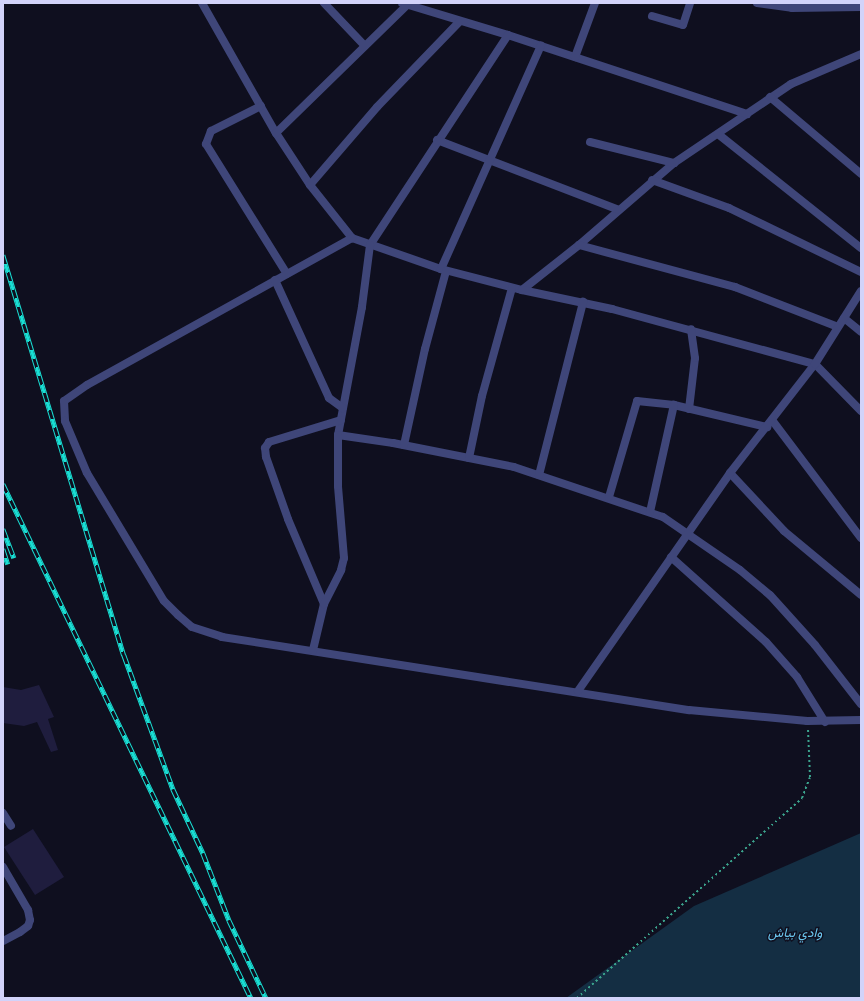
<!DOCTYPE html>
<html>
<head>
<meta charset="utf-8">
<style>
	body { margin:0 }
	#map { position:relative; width:864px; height:1001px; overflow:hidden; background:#0f0f1f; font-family:"Roboto Condensed",Vazirmatn,sans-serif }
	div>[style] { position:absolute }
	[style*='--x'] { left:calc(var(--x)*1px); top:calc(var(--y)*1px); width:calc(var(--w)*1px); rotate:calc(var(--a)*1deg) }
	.water>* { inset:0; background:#142e43 }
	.building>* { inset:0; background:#1f1d3e }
	.path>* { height:2px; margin-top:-1px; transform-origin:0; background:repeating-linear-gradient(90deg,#3ba58e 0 2px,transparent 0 5px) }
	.minor>* { height:8px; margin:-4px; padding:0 4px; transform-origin:4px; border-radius:4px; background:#3f4679 }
	.rail>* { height:4.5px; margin-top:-2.25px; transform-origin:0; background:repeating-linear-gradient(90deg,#0f0f1f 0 9px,#19dfd4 0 18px); box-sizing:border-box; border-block:1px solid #19dfd4 }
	span { translate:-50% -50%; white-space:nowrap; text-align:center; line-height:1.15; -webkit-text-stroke:3px #0f0f1f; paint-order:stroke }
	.water-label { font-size:13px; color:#6bc6ee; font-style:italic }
	.frame { position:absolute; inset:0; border:4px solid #d2d3fa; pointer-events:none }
</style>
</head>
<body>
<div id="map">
	<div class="water">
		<i style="clip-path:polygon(861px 833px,861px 998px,566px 998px,694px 906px)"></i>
	</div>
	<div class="building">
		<i style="clip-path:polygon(39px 685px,54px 717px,48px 719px,58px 750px,51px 752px,37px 722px,24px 726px,3px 723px,3px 687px,21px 690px)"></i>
		<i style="clip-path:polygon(33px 829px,64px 877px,35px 895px,4px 847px)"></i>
	</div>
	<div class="path">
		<i style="--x:577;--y:998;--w:301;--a:-41.6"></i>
		<i style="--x:802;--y:798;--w:22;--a:-69"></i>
		<i style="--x:810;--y:777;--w:47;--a:-92.4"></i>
	</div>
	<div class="minor">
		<i style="--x:202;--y:3;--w:150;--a:60.4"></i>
		<i style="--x:276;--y:133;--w:62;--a:56.8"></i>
		<i style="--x:310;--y:185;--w:68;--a:51.6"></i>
		<i style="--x:352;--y:238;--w:94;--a:19.2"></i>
		<i style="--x:441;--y:269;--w:84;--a:14.5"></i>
		<i style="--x:522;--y:290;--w:73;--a:-38.3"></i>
		<i style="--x:579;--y:245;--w:125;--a:-40.8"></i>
		<i style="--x:674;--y:163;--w:141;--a:-34"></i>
		<i style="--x:791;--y:84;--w:76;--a:-23.2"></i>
		<i style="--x:324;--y:3;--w:59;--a:46.4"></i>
		<i style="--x:402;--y:3;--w:111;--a:16.8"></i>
		<i style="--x:508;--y:35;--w:252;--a:18.3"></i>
		<i style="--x:757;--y:3;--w:35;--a:8"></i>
		<i style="--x:792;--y:8;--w:69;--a:-0.8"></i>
		<i style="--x:652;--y:16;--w:32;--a:16"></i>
		<i style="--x:683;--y:25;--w:23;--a:-72"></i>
		<i style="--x:508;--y:35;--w:251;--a:123.3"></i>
		<i style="--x:370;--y:245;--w:63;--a:97.4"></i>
		<i style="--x:362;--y:307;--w:130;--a:100.6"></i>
		<i style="--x:338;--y:435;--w:56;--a:8.3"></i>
		<i style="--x:393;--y:443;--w:123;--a:11.2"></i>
		<i style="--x:514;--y:467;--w:157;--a:18.6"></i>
		<i style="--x:663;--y:517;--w:93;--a:34.5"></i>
		<i style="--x:740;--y:570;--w:39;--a:40"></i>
		<i style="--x:770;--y:595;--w:67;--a:48"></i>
		<i style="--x:815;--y:645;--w:75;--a:52.1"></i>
		<i style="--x:575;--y:57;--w:58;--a:-69.7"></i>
		<i style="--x:770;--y:97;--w:119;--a:40.2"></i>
		<i style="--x:261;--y:106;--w:56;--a:153.4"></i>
		<i style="--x:211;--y:131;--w:14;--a:111"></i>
		<i style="--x:206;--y:144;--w:153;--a:58.1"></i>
		<i style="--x:276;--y:133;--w:183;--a:-44.3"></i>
		<i style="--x:718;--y:134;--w:183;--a:38.6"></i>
		<i style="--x:437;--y:140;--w:193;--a:21"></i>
		<i style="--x:590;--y:142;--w:87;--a:14"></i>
		<i style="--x:652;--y:180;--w:82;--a:20"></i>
		<i style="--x:729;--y:208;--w:147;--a:25.9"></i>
		<i style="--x:310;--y:185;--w:103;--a:-49.3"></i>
		<i style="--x:377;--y:107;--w:118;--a:-46"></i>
		<i style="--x:352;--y:238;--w:303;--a:151"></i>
		<i style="--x:87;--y:385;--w:28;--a:145"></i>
		<i style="--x:64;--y:401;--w:20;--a:87"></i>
		<i style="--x:65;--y:421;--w:56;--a:67.1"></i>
		<i style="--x:87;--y:473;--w:149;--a:59"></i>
		<i style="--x:164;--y:601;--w:20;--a:45"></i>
		<i style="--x:178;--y:615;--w:18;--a:41"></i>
		<i style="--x:192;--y:627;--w:32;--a:18"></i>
		<i style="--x:222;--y:637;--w:473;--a:8.9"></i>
		<i style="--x:689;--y:710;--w:119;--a:5.3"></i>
		<i style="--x:807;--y:721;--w:54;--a:-1.1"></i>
		<i style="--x:579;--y:245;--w:162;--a:15.1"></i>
		<i style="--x:735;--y:287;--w:110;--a:21.2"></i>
		<i style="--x:441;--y:269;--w:245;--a:-65.9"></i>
		<i style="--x:275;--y:280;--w:130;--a:65.4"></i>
		<i style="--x:329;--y:398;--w:17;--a:36"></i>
		<i style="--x:522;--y:290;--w:92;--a:11.9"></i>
		<i style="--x:612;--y:309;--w:210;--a:15.2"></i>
		<i style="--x:815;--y:364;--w:66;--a:45.6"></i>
		<i style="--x:844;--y:318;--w:22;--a:39"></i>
		<i style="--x:689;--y:409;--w:51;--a:-83.3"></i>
		<i style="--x:695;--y:358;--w:29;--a:-98"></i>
		<i style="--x:772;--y:420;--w:148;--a:53"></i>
		<i style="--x:404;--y:445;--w:98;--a:-77.7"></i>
		<i style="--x:425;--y:349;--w:81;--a:-74.9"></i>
		<i style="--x:469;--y:458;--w:63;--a:-78.2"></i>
		<i style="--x:482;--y:396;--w:112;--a:-74.5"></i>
		<i style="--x:730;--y:473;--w:79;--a:47"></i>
		<i style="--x:784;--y:531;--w:100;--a:39.7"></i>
		<i style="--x:539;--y:475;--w:179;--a:-75.7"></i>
		<i style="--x:609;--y:497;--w:100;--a:-73.7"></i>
		<i style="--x:637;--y:401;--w:37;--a:6"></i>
		<i style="--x:674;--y:405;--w:96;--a:13.3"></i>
		<i style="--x:650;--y:512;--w:110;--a:-77.4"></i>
		<i style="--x:671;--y:557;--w:127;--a:41.8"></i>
		<i style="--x:766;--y:642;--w:47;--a:48.5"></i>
		<i style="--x:797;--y:677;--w:53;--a:58.1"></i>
		<i style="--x:324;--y:604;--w:92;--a:-113"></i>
		<i style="--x:288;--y:519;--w:66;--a:-109.5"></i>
		<i style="--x:266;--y:457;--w:9;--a:-96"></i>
		<i style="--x:265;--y:448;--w:7;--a:-56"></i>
		<i style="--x:269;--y:442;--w:75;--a:-17"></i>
		<i style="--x:313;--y:650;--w:47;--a:-76.6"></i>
		<i style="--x:324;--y:604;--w:38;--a:-63"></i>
		<i style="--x:341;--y:570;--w:12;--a:-76"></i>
		<i style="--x:344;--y:558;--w:72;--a:-94.8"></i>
		<i style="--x:338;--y:486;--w:51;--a:-90"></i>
		<i style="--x:578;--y:691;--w:266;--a:-55.1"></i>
		<i style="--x:730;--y:473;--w:138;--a:-52.1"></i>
		<i style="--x:815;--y:364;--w:86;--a:-57.8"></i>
		<i style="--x:3;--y:813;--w:15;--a:58"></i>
		<i style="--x:3;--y:867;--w:50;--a:59.8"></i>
		<i style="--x:28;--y:910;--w:10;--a:79"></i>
		<i style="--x:30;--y:920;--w:6;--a:108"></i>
		<i style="--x:28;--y:926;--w:10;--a:143"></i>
		<i style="--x:20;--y:932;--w:19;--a:152"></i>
	</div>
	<div class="rail">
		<i style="--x:3;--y:255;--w:418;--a:73.2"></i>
		<i style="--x:124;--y:655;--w:143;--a:69.9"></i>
		<i style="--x:173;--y:789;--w:71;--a:64.9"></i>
		<i style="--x:203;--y:853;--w:72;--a:68.8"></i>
		<i style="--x:229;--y:920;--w:86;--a:64.6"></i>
		<i style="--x:3;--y:484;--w:571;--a:64.24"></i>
		<i style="--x:3;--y:529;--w:31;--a:69"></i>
		<i style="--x:3;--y:549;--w:16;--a:72"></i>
	</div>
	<div class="water-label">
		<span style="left:795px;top:933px">وادي بياش</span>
	</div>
	<div class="frame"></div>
</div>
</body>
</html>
